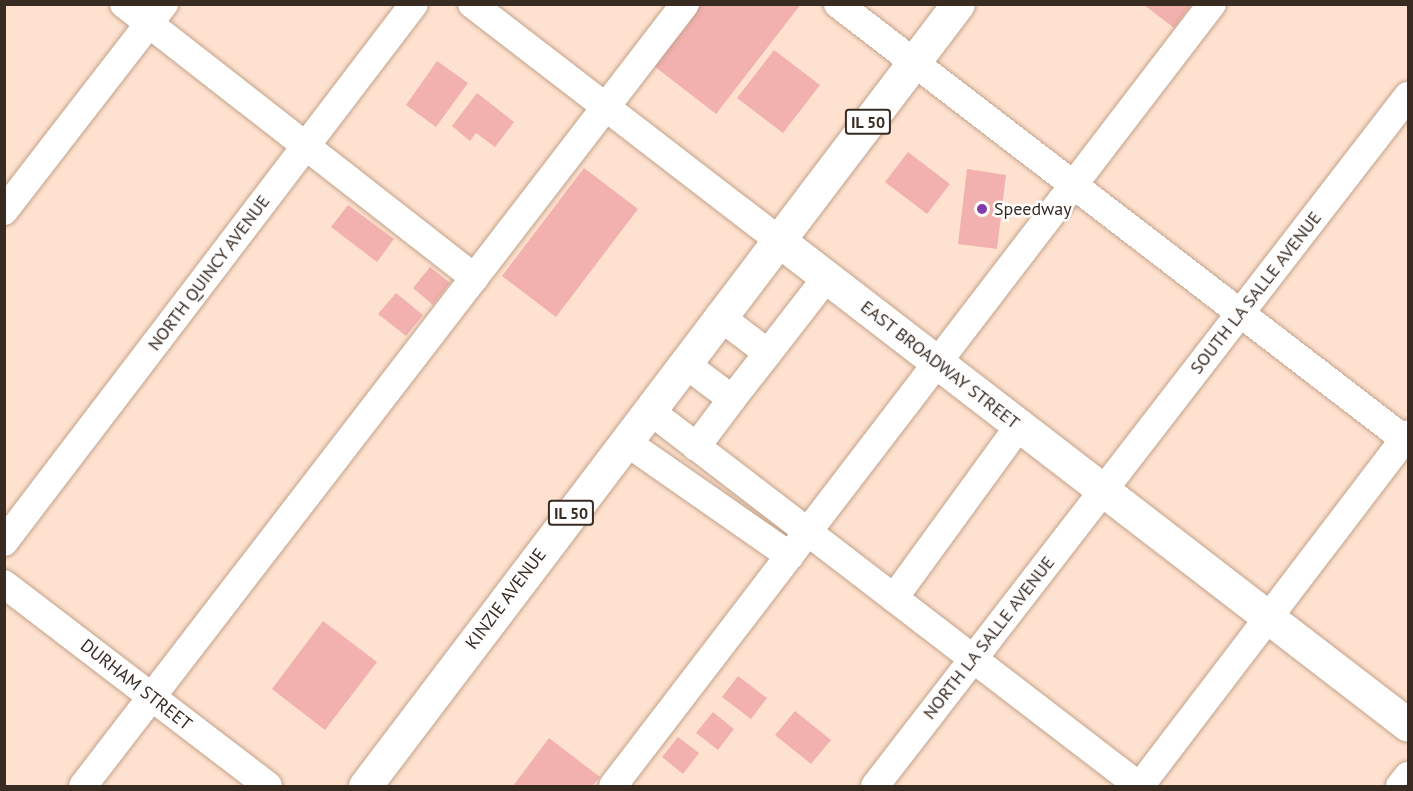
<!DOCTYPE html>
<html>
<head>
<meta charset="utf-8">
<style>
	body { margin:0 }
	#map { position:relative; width:1413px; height:791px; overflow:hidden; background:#fee2cf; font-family:"PT Sans",sans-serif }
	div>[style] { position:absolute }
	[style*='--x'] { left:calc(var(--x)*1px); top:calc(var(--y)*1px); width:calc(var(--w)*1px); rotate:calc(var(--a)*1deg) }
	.building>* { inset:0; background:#f2b0ae }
	.roads { filter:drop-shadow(0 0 2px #c3a28b) drop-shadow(0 0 2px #c3a28b) }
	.minor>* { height:28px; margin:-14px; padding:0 14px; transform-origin:14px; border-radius:14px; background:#fff }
	.major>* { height:33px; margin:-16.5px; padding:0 16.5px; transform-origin:16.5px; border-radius:16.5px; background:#fff }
	.dots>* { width:16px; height:16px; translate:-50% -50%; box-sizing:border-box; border:3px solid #fff; border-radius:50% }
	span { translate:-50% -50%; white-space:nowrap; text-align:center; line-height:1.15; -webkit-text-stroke:5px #fff; paint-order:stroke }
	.shield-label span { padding:2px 4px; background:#fff; border:2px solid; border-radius:4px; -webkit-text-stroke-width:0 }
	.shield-label { font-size:16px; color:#382b22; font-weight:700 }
	.poi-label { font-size:18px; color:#382b22 }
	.left { translate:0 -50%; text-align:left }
	.street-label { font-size:18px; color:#382b22 }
	.frame { position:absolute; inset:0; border:6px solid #382b22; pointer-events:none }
</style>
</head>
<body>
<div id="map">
	<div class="building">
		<i style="clip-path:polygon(701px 4px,801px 4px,716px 114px,654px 66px)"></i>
		<i style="clip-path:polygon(1143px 4px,1192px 4px,1174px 28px)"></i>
		<i style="clip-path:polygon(774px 50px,820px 85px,783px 133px,737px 98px)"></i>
		<i style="clip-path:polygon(437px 61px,468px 83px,436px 127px,406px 105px)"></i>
		<i style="clip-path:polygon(477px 93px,514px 122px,495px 147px,476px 133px,470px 141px,452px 126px)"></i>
		<i style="clip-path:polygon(908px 152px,950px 184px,927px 214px,885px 182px)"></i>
		<i style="clip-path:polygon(584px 168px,638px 209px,556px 317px,502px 276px)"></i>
		<i style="clip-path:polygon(967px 169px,1006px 175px,997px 249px,958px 244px)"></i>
		<i style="clip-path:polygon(348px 205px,394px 239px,377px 262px,331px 227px)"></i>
		<i style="clip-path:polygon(430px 267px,450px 283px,433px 305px,413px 288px)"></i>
		<i style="clip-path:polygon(396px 293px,423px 315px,406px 336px,378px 314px)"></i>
		<i style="clip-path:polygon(323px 621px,377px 662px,325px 730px,272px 689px)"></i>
		<i style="clip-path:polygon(738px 676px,767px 698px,751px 719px,722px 697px)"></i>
		<i style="clip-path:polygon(795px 711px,831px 740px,811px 764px,775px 735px)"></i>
		<i style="clip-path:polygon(713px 712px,734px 729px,718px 750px,696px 733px)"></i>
		<i style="clip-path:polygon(678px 737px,699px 753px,683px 774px,662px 757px)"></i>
		<i style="clip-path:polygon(549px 738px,600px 777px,592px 786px,513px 786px)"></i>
	</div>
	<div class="roads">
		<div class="minor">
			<i style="--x:124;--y:4;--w:445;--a:38"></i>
			<i style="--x:472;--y:4;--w:385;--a:37.6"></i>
			<i style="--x:838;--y:4;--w:719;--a:37.54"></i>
			<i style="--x:4;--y:211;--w:262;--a:-52.3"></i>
			<i style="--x:719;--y:316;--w:61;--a:37.1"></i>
			<i style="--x:768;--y:353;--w:96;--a:-52.2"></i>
			<i style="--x:684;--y:363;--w:60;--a:36.9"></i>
			<i style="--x:732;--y:399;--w:58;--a:-52"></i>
			<i style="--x:649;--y:410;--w:618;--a:37.5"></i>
			<i style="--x:625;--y:441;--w:201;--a:34.9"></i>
			<i style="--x:696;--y:447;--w:60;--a:-53.1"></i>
			<i style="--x:4;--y:542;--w:676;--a:-52.69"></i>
			<i style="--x:4;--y:584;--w:332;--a:37.4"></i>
			<i style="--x:894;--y:598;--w:213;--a:-54"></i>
			<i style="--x:83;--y:786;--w:987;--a:-52.41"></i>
			<i style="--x:613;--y:786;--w:985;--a:-52.55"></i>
			<i style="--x:875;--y:786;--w:872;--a:-52.32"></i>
			<i style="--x:1140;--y:786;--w:442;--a:-52.7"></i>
			<i style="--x:1400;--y:786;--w:13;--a:-51"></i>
		</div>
		<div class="major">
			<i style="--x:777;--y:239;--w:796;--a:37.6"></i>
			<i style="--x:365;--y:786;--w:981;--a:-52.83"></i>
		</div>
	</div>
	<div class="dots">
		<i style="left:982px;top:209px;background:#8439ab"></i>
	</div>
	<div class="shield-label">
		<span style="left:868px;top:122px">IL 50</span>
		<span style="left:571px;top:513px">IL 50</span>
	</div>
	<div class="poi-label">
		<span class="left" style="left:994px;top:209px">Speedway</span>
	</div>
	<div class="street-label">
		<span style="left:209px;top:273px;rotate:-53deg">NORTH QUINCY AVENUE</span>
		<span style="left:1256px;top:293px;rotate:-52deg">SOUTH LA SALLE AVENUE</span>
		<span style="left:940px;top:365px;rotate:38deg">EAST BROADWAY STREET</span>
		<span style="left:506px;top:599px;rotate:-53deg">KINZIE AVENUE</span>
		<span style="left:989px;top:638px;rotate:-52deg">NORTH LA SALLE AVENUE</span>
		<span style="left:136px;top:685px;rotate:38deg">DURHAM STREET</span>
	</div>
	<div class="frame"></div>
</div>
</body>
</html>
